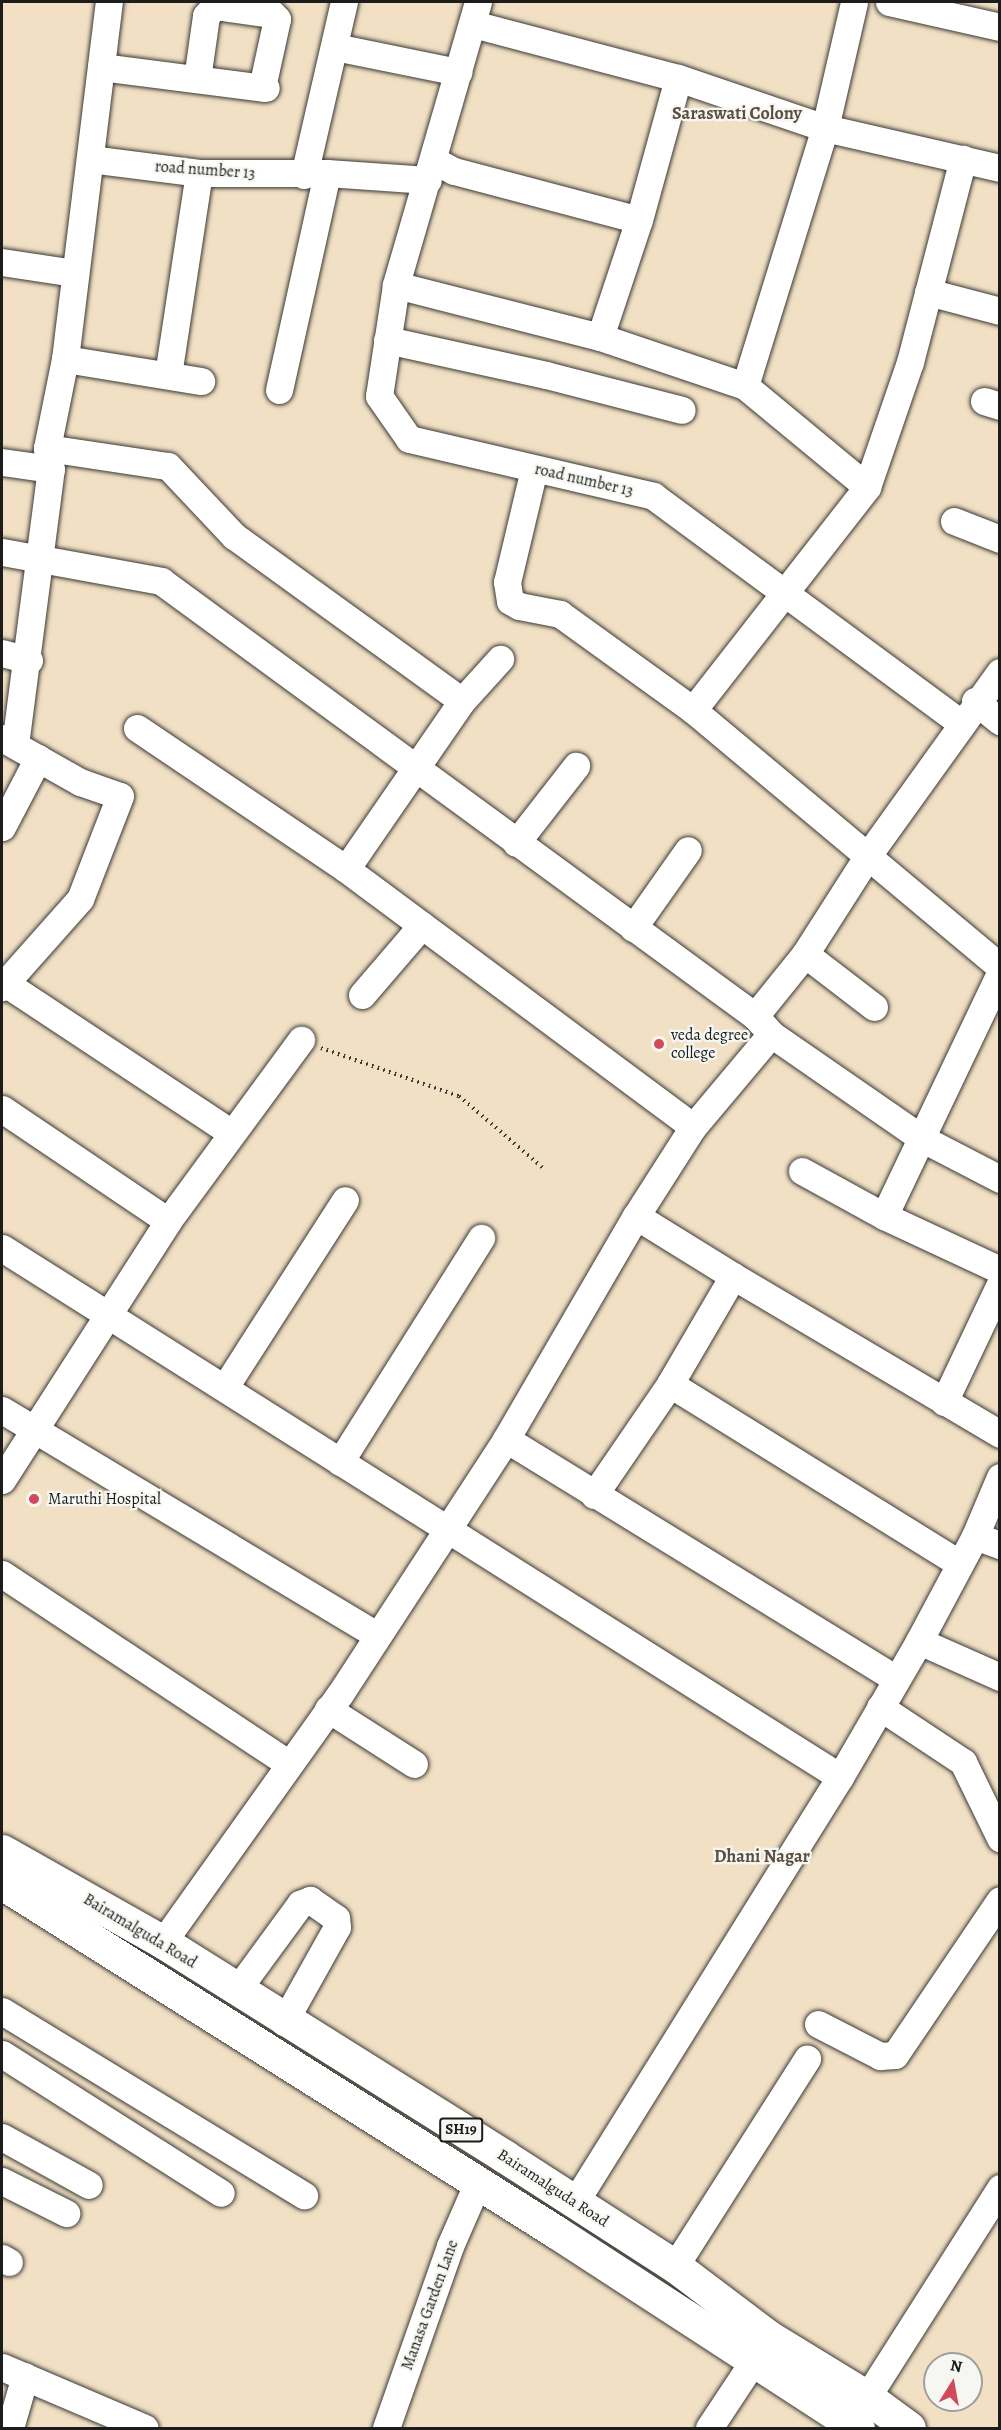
<!DOCTYPE html>
<html>
<head>
<meta charset="utf-8">
<style>
	body { margin:0 }
	#map { position:relative; width:1001px; height:2430px; overflow:hidden; background:#f1e0c4; font-family:Alegreya,serif }
	div>[style] { position:absolute }
	[style*='--x'] { left:calc(var(--x)*1px); top:calc(var(--y)*1px); width:calc(var(--w)*1px); rotate:calc(var(--a)*1deg) }
	.path>* { height:4px; margin-top:-2px; transform-origin:0; background:repeating-linear-gradient(90deg,#3c3935 0 1.5px,transparent 0 6px) }
	.roads { filter:drop-shadow(0 0 2px #3c3935) drop-shadow(0 0 2px #3c3935) }
	.minor>* { height:27px; margin:-13.5px; padding:0 13.5px; transform-origin:13.5px; border-radius:13.5px; background:#fff }
	.major>* { height:33px; margin:-16.5px; padding:0 16.5px; transform-origin:16.5px; border-radius:16.5px; background:#fff }
	.dots>* { width:16px; height:16px; translate:-50% -50%; box-sizing:border-box; border:3px solid #f6f6f2; border-radius:50% }
	span { translate:-50% -50%; white-space:nowrap; text-align:center; line-height:1.15; -webkit-text-stroke:4.5px #f6f6f2; paint-order:stroke }
	.shield-label span { padding:2px 4px; background:#f6f6f2; border:2px solid; border-radius:4px; -webkit-text-stroke-width:0 }
	.shield-label { font-size:15px; color:#1c1c1c; font-weight:700 }
	.street-label { font-size:16px; color:#1c1c1c }
	.poi-label { font-size:16px; color:#1c1c1c }
	.left { translate:0 -50%; text-align:left }
	.neighbourhood-label { font-size:18px; color:#5b4d40; font-weight:700 }
	.frame { position:absolute; inset:0; border:3px solid #1c1c1c; pointer-events:none }
	.north { position:absolute; left:923px; top:2352px; width:60px; height:60px; box-sizing:border-box; background:#f6f6f2; border:2px solid #9f9f9c; border-radius:50%; rotate:11deg; font-size:16px; font-weight:700; line-height:24px; text-align:center; color:#1c1c1c }
	.north::after { content:''; display:block; margin:auto; width:21px; height:27px; background:#d1495b; clip-path:polygon(50% 0,100% 100%,50% 72%,0 100%) }
</style>
</head>
<body>
<div id="map">
	<div class="path">
		<i style="--x:321;--y:1048;--w:146;--a:19.2"></i>
		<i style="--x:459;--y:1096;--w:111;--a:40.6"></i>
	</div>
	<div class="roads">
		<div class="minor">
			<i style="--x:478;--y:2;--w:295;--a:106.2"></i>
			<i style="--x:396;--y:285;--w:112;--a:98.7"></i>
			<i style="--x:379;--y:396;--w:52;--a:55.1"></i>
			<i style="--x:409;--y:439;--w:251;--a:13.1"></i>
			<i style="--x:653;--y:496;--w:384;--a:36.4"></i>
			<i style="--x:889;--y:2;--w:114;--a:12.7"></i>
			<i style="--x:473;--y:24;--w:212;--a:14.8"></i>
			<i style="--x:678;--y:78;--w:155;--a:18.8"></i>
			<i style="--x:825;--y:128;--w:180;--a:12.9"></i>
			<i style="--x:335;--y:47;--w:126;--a:11.5"></i>
			<i style="--x:101;--y:67;--w:166;--a:7.3"></i>
			<i style="--x:197;--y:79;--w:64;--a:-81.9"></i>
			<i style="--x:206;--y:16;--w:13;--a:-51"></i>
			<i style="--x:214;--y:6;--w:59;--a:7.9"></i>
			<i style="--x:272;--y:14;--w:7;--a:45"></i>
			<i style="--x:277;--y:19;--w:70;--a:102.4"></i>
			<i style="--x:90;--y:159;--w:110;--a:7.3"></i>
			<i style="--x:199;--y:173;--w:128;--a:0"></i>
			<i style="--x:327;--y:173;--w:101;--a:4"></i>
			<i style="--x:435;--y:161;--w:21;--a:28"></i>
			<i style="--x:454;--y:171;--w:191;--a:14.8"></i>
			<i style="--x:304;--y:175;--w:178;--a:-77"></i>
			<i style="--x:2;--y:262;--w:74;--a:8.6"></i>
			<i style="--x:396;--y:285;--w:211;--a:14.3"></i>
			<i style="--x:600;--y:337;--w:153;--a:18.7"></i>
			<i style="--x:745;--y:386;--w:158;--a:39.6"></i>
			<i style="--x:928;--y:292;--w:74;--a:14.8"></i>
			<i style="--x:600;--y:337;--w:123;--a:-71.6"></i>
			<i style="--x:639;--y:220;--w:147;--a:-74.6"></i>
			<i style="--x:387;--y:340;--w:163;--a:12.4"></i>
			<i style="--x:546;--y:375;--w:140;--a:14.4"></i>
			<i style="--x:65;--y:359;--w:138;--a:9.2"></i>
			<i style="--x:168;--y:375;--w:204;--a:-81.3"></i>
			<i style="--x:745;--y:386;--w:270;--a:-72.8"></i>
			<i style="--x:825;--y:128;--w:129;--a:-77"></i>
			<i style="--x:279;--y:390;--w:222;--a:-77.5"></i>
			<i style="--x:984;--y:401;--w:17;--a:17"></i>
			<i style="--x:47;--y:448;--w:122;--a:8.5"></i>
			<i style="--x:168;--y:466;--w:96;--a:46.7"></i>
			<i style="--x:234;--y:536;--w:281;--a:35.9"></i>
			<i style="--x:2;--y:462;--w:49;--a:8.1"></i>
			<i style="--x:534;--y:469;--w:116;--a:103.4"></i>
			<i style="--x:507;--y:582;--w:19;--a:81"></i>
			<i style="--x:510;--y:601;--w:10;--a:29"></i>
			<i style="--x:519;--y:606;--w:42;--a:11"></i>
			<i style="--x:560;--y:614;--w:164;--a:35.8"></i>
			<i style="--x:693;--y:710;--w:400;--a:39.9"></i>
			<i style="--x:954;--y:521;--w:49;--a:21.4"></i>
			<i style="--x:2;--y:552;--w:162;--a:10.3"></i>
			<i style="--x:161;--y:581;--w:736;--a:36.22"></i>
			<i style="--x:755;--y:1016;--w:24;--a:48"></i>
			<i style="--x:771;--y:1034;--w:183;--a:34.7"></i>
			<i style="--x:921;--y:1138;--w:89;--a:27.4"></i>
			<i style="--x:2;--y:653;--w:28;--a:15"></i>
			<i style="--x:975;--y:701;--w:32;--a:39"></i>
			<i style="--x:693;--y:710;--w:283;--a:-52"></i>
			<i style="--x:867;--y:487;--w:132;--a:-71"></i>
			<i style="--x:910;--y:362;--w:210;--a:-75.4"></i>
			<i style="--x:137;--y:728;--w:252;--a:34"></i>
			<i style="--x:346;--y:869;--w:432;--a:36.6"></i>
			<i style="--x:2;--y:738;--w:90;--a:29.4"></i>
			<i style="--x:80;--y:782;--w:42;--a:19.3"></i>
			<i style="--x:120;--y:796;--w:110;--a:111.2"></i>
			<i style="--x:80;--y:899;--w:118;--a:131.6"></i>
			<i style="--x:15;--y:745;--w:278;--a:-82.6"></i>
			<i style="--x:51;--y:469;--w:21;--a:-101"></i>
			<i style="--x:47;--y:448;--w:91;--a:-78.6"></i>
			<i style="--x:65;--y:359;--w:360;--a:-83"></i>
			<i style="--x:2;--y:827;--w:78;--a:-62.4"></i>
			<i style="--x:516;--y:843;--w:98;--a:-52.1"></i>
			<i style="--x:346;--y:869;--w:204;--a:-55.4"></i>
			<i style="--x:462;--y:701;--w:57;--a:-47.9"></i>
			<i style="--x:633;--y:928;--w:95;--a:-54.8"></i>
			<i style="--x:805;--y:954;--w:87;--a:37.5"></i>
			<i style="--x:1000;--y:973;--w:269;--a:115.5"></i>
			<i style="--x:884;--y:1216;--w:128;--a:25"></i>
			<i style="--x:5;--y:983;--w:270;--a:33.5"></i>
			<i style="--x:362;--y:995;--w:92;--a:-49.4"></i>
			<i style="--x:755;--y:1016;--w:80;--a:-51.1"></i>
			<i style="--x:805;--y:954;--w:119;--a:-57.4"></i>
			<i style="--x:869;--y:854;--w:224;--a:-54.3"></i>
			<i style="--x:2;--y:1109;--w:200;--a:34"></i>
			<i style="--x:802;--y:1171;--w:94;--a:28.8"></i>
			<i style="--x:636;--y:1216;--w:114;--a:31.7"></i>
			<i style="--x:733;--y:1276;--w:125;--a:120.3"></i>
			<i style="--x:2;--y:1248;--w:991;--a:32.26"></i>
			<i style="--x:733;--y:1276;--w:310;--a:30.6"></i>
			<i style="--x:225;--y:1387;--w:222;--a:-57.3"></i>
			<i style="--x:944;--y:1402;--w:131;--a:-64.6"></i>
			<i style="--x:2;--y:1410;--w:435;--a:31"></i>
			<i style="--x:506;--y:1439;--w:458;--a:31.6"></i>
			<i style="--x:340;--y:1462;--w:265;--a:-57.8"></i>
			<i style="--x:1000;--y:1477;--w:64;--a:113"></i>
			<i style="--x:975;--y:1536;--w:27;--a:20"></i>
			<i style="--x:2;--y:1480;--w:308;--a:-57.3"></i>
			<i style="--x:168;--y:1221;--w:225;--a:-53.7"></i>
			<i style="--x:594;--y:1495;--w:135;--a:-55.6"></i>
			<i style="--x:670;--y:1384;--w:341;--a:31.8"></i>
			<i style="--x:2;--y:1574;--w:343;--a:33.5"></i>
			<i style="--x:919;--y:1641;--w:89;--a:24"></i>
			<i style="--x:880;--y:1707;--w:100;--a:33.5"></i>
			<i style="--x:963;--y:1762;--w:85;--a:64"></i>
			<i style="--x:328;--y:1709;--w:102;--a:32.6"></i>
			<i style="--x:163;--y:1942;--w:305;--a:-54.5"></i>
			<i style="--x:340;--y:1694;--w:304;--a:-56.9"></i>
			<i style="--x:506;--y:1439;--w:258;--a:-59.8"></i>
			<i style="--x:636;--y:1216;--w:106;--a:-57.4"></i>
			<i style="--x:693;--y:1127;--w:121;--a:-50"></i>
			<i style="--x:237;--y:1990;--w:107;--a:-53.8"></i>
			<i style="--x:300;--y:1904;--w:11;--a:-22"></i>
			<i style="--x:310;--y:1900;--w:32;--a:35"></i>
			<i style="--x:336;--y:1918;--w:9;--a:84"></i>
			<i style="--x:337;--y:1927;--w:109;--a:119.2"></i>
			<i style="--x:2;--y:2011;--w:354;--a:31.4"></i>
			<i style="--x:818;--y:2024;--w:70;--a:27.3"></i>
			<i style="--x:880;--y:2056;--w:15;--a:-4"></i>
			<i style="--x:895;--y:2055;--w:187;--a:-55.9"></i>
			<i style="--x:2;--y:2054;--w:259;--a:32.4"></i>
			<i style="--x:2;--y:2137;--w:99;--a:28.9"></i>
			<i style="--x:2;--y:2181;--w:72;--a:26.6"></i>
			<i style="--x:575;--y:2202;--w:501;--a:-58.06"></i>
			<i style="--x:840;--y:1777;--w:157;--a:-59.8"></i>
			<i style="--x:919;--y:1641;--w:119;--a:-61.9"></i>
			<i style="--x:2;--y:2258;--w:8;--a:30"></i>
			<i style="--x:675;--y:2266;--w:246;--a:-57.5"></i>
			<i style="--x:2;--y:2367;--w:155;--a:23.1"></i>
			<i style="--x:867;--y:2397;--w:248;--a:-57.5"></i>
			<i style="--x:10;--y:2428;--w:54;--a:-73.9"></i>
			<i style="--x:386;--y:2428;--w:193;--a:-70.6"></i>
			<i style="--x:450;--y:2246;--w:70;--a:-66.4"></i>
			<i style="--x:709;--y:2428;--w:82;--a:-56.5"></i>
		</div>
		<div class="major">
			<i style="--x:2;--y:1851;--w:185;--a:29.5"></i>
			<i style="--x:163;--y:1942;--w:403;--a:32.1"></i>
			<i style="--x:504;--y:2156;--w:203;--a:32.8"></i>
			<i style="--x:675;--y:2266;--w:118;--a:37.1"></i>
			<i style="--x:769;--y:2337;--w:115;--a:31.5"></i>
			<i style="--x:867;--y:2397;--w:52;--a:36.4"></i>
			<i style="--x:2;--y:1883;--w:655;--a:32.21"></i>
			<i style="--x:556;--y:2232;--w:360;--a:33"></i>
		</div>
	</div>
	<div class="dots">
		<i style="left:659px;top:1044px;background:#d1495b"></i>
		<i style="left:34px;top:1499px;background:#d1495b"></i>
	</div>
	<div class="shield-label">
		<span style="left:461px;top:2130px">SH19</span>
	</div>
	<div class="street-label">
		<span style="left:205px;top:170px;rotate:4deg">road number 13</span>
		<span style="left:584px;top:480px;rotate:13deg">road number 13</span>
		<span style="left:140px;top:1931px;rotate:31deg">Bairamalguda Road</span>
		<span style="left:553px;top:2188px;rotate:33deg">Bairamalguda Road</span>
		<span style="left:430px;top:2305px;rotate:-70deg">Manasa Garden Lane</span>
	</div>
	<div class="poi-label">
		<span class="left" style="left:671px;top:1044px">veda degree<br>college</span>
		<span class="left" style="left:48px;top:1499px">Maruthi Hospital</span>
	</div>
	<div class="neighbourhood-label">
		<span style="left:737px;top:113px">Saraswati Colony</span>
		<span style="left:762px;top:1856px">Dhani Nagar</span>
	</div>
	<div class="frame"></div>
	<div class="north">N</div>
</div>
</body>
</html>
